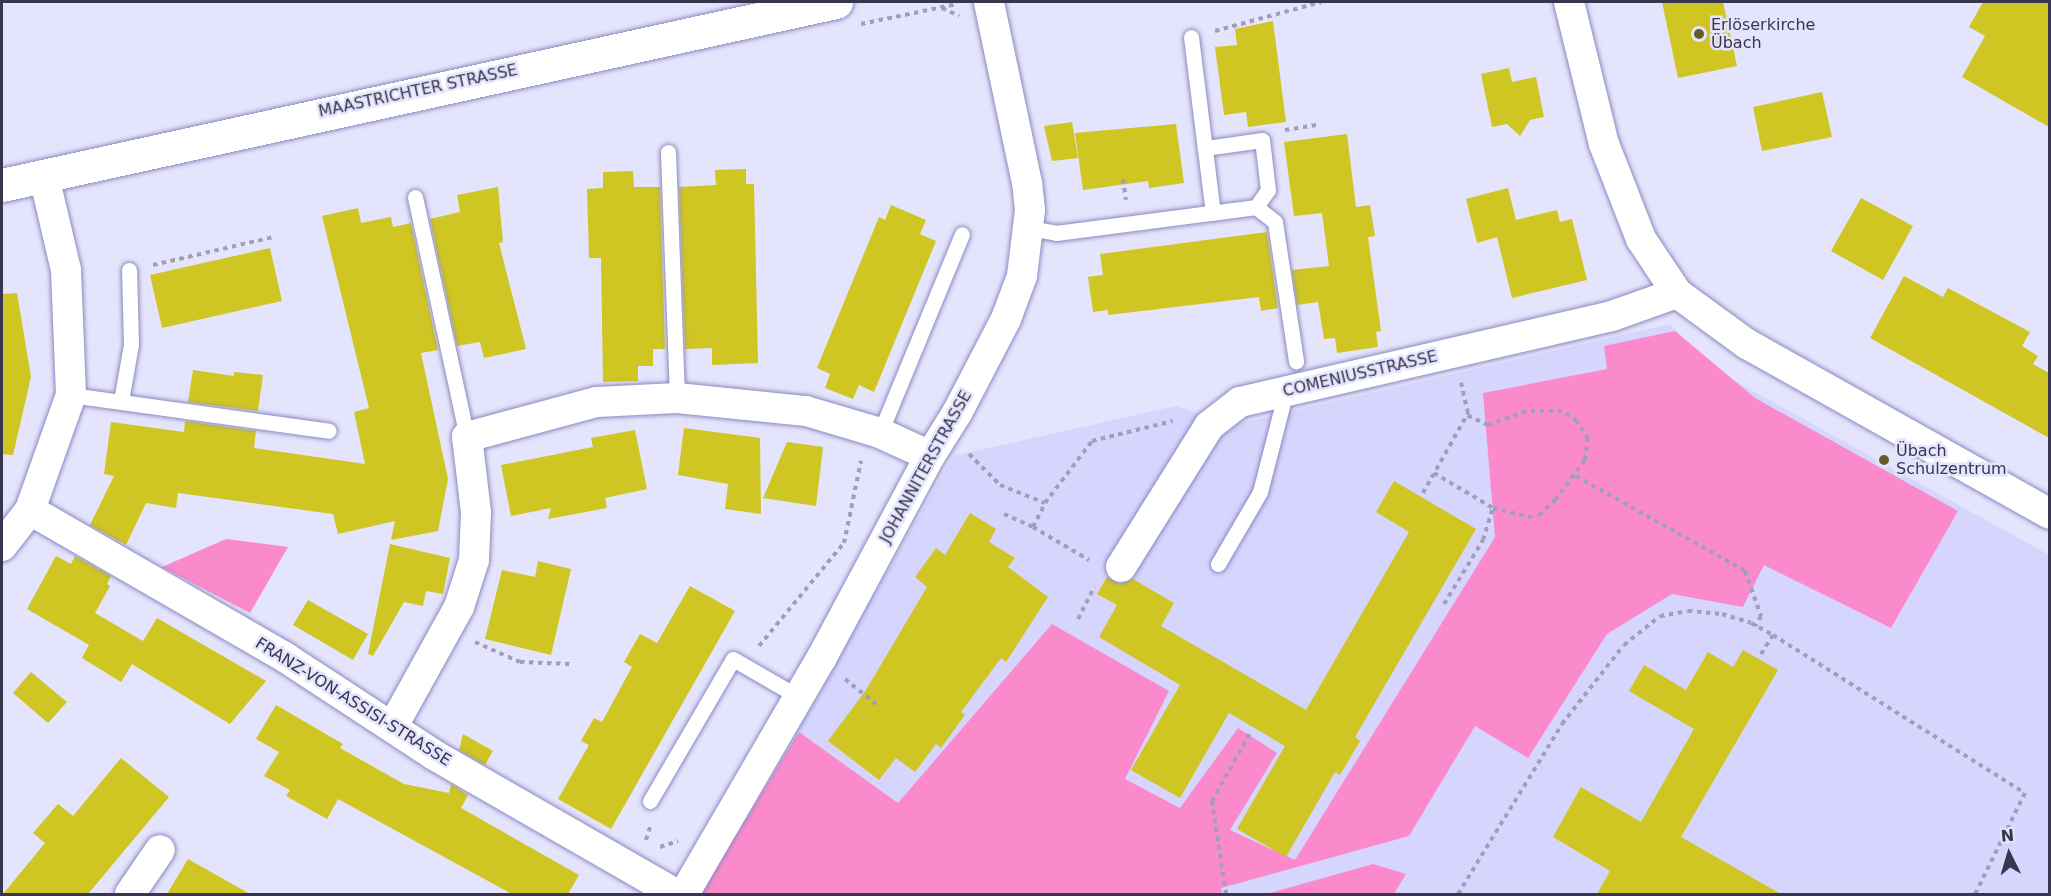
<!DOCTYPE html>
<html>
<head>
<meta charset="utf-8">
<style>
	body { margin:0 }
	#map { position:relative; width:2051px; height:896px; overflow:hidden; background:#e4e4fc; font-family:"DejaVu Sans",sans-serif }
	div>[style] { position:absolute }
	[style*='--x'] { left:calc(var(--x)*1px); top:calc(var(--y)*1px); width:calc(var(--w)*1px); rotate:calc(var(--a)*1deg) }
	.built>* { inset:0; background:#d6d5fe }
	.green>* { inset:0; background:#fb8acc }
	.building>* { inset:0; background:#cfc523 }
	.path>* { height:4px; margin-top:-2px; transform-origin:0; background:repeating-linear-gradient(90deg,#a09fb7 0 4.5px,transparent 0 9px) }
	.roads { filter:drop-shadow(0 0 2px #8b89c1) drop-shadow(0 0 2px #8b89c1) }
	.service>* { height:15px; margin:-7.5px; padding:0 7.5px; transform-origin:7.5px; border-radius:7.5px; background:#fff }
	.minor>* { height:30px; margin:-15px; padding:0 15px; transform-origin:15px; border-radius:15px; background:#fff }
	.tertiary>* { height:33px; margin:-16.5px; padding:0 16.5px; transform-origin:16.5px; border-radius:16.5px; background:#fff }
	.dots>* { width:16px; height:16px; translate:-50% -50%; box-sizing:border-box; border:3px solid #e4e4fc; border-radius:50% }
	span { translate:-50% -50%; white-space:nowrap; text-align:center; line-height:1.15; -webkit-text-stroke:5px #e4e4fc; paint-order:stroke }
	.poi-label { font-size:16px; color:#37364e }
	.left { translate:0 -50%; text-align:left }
	.street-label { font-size:16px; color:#37364e }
	.frame { position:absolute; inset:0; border:3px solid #37364e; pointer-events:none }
	.north { position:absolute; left:1979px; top:824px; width:60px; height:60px; -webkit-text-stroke:4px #e4e4fc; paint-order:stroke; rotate:355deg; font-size:16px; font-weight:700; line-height:24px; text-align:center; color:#37364e }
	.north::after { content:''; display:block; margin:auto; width:21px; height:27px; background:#37364e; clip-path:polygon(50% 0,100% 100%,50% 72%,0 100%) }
</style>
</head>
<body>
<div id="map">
	<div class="built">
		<i style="clip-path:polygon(1670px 324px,1713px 369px,2049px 555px,2049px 894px,704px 894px,953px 456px,1176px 406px,1232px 425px)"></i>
	</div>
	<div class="green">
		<i style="clip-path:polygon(1675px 331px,1755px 398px,1958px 511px,1891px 628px,1764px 565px,1743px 607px,1672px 594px,1607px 634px,1528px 758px,1475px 726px,1409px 836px,1221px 888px,1222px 894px,700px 894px,799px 732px,898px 803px,1052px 624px,1169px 691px,1125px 779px,1180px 808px,1238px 728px,1277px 753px,1230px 830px,1295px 860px,1495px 537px,1483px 393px,1607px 369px,1604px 346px)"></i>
		<i style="clip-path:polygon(226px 539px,288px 547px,250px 613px,162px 567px)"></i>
		<i style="clip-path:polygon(1373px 864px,1406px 874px,1394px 894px,1266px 894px)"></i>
	</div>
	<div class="building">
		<i style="clip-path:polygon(1662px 2px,1723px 2px,1737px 66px,1678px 78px)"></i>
		<i style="clip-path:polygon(1983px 2px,2049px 2px,2049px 127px,1962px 77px,1985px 36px,1969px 27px)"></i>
		<i style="clip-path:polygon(1273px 21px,1286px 122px,1248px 127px,1246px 112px,1224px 115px,1215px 47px,1237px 45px,1235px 29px)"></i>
		<i style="clip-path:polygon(1509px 68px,1512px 82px,1536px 77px,1544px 117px,1530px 120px,1520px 136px,1507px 124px,1492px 127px,1481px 74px)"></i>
		<i style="clip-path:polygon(1822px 92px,1832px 137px,1762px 151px,1753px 107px)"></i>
		<i style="clip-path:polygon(1072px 122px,1078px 158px,1052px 161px,1044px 126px)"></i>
		<i style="clip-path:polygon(1176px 124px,1184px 183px,1149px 188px,1148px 181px,1083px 190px,1075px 133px)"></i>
		<i style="clip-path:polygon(1347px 134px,1356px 207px,1370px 205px,1375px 236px,1368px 237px,1381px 331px,1376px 332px,1378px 347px,1337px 353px,1335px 338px,1324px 339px,1318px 302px,1297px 305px,1292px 270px,1329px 266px,1322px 213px,1294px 216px,1284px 142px)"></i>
		<i style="clip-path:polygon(746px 169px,746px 184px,754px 184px,758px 363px,712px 365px,712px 348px,685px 349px,679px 187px,716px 185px,715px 170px)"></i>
		<i style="clip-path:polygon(633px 171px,634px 187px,660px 187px,665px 349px,653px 349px,653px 366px,638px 366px,638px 381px,603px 382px,601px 258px,589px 258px,587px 189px,603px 188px,603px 172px)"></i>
		<i style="clip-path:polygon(498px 187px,503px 242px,499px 243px,526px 349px,484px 358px,480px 342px,457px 346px,430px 219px,460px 212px,457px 195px)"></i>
		<i style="clip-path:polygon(1508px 188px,1516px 220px,1557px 210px,1560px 222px,1572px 219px,1587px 280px,1512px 298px,1497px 237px,1477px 243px,1466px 199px)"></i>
		<i style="clip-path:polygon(1861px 198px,1913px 226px,1883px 280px,1831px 251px)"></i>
		<i style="clip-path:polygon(891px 205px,926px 220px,920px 234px,936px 241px,874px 392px,859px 385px,853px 399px,825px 388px,830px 374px,817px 368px,879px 217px,885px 220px)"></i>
		<i style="clip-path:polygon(358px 208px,361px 223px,391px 217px,393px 227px,411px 223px,438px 350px,421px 353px,448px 479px,438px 531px,391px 540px,395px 521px,338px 534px,333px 514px,178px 493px,176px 508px,146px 503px,126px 545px,90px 525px,114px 476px,104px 474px,111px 422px,184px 432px,185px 421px,256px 431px,254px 448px,365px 464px,354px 412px,369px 408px,322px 216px)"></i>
		<i style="clip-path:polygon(1267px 232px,1278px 308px,1261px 311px,1259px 297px,1108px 315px,1108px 310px,1093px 312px,1088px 277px,1103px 275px,1100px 254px)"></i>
		<i style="clip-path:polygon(270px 248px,282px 301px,162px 328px,150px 275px)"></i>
		<i style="clip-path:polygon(1904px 276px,1943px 297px,1948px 288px,2030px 332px,2022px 346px,2038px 356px,2033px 364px,2049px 373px,2049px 438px,1870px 338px)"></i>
		<i style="clip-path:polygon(17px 293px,31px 377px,13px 455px,2px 454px,2px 294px)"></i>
		<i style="clip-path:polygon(193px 370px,234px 376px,234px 372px,263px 375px,258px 411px,188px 402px)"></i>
		<i style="clip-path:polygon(684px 428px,760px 438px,761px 514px,725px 509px,728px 484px,678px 475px)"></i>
		<i style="clip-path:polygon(635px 430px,647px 489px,605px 498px,607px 508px,548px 519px,551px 508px,511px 516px,501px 465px,593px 447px,591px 438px)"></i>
		<i style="clip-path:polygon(787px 442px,823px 447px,816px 506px,763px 498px)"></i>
		<i style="clip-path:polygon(1394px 481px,1476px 529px,1355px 737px,1360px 741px,1340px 775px,1335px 772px,1286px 857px,1237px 829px,1285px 746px,1229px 713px,1180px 798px,1131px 770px,1180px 685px,1099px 637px,1117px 605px,1097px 594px,1107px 577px,1120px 584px,1133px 579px,1174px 603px,1161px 626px,1306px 710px,1409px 532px,1376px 512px)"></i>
		<i style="clip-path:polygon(970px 513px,996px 529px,989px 542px,1015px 558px,1008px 567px,1048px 597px,1006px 662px,1001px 658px,961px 712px,965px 715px,941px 748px,936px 744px,915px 772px,896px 758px,879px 780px,828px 741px,866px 690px,927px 587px,915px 577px,936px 548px,945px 555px)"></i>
		<i style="clip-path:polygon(390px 544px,450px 558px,443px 594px,426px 591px,423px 606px,404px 602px,373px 656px,368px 654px)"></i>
		<i style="clip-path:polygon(56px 556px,71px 564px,75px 556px,111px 576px,107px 584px,110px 586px,95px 613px,143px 641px,157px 618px,266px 681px,230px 724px,132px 664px,121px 682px,82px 658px,89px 645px,27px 609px)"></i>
		<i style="clip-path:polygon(538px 561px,571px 569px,551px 655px,485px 639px,502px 570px,535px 577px)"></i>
		<i style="clip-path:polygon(690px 586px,735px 611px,611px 829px,558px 799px,589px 745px,581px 741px,594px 718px,602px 722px,632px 667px,624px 662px,640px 634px,657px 643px)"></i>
		<i style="clip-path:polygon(308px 600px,368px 634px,353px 660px,293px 625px)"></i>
		<i style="clip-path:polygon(1743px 650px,1778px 670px,1681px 837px,1781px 894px,1597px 894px,1610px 871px,1553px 837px,1581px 787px,1641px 822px,1694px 729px,1629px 691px,1644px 665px,1686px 690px,1708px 652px,1733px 667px)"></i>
		<i style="clip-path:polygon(31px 672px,67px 702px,48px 723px,13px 693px)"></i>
		<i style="clip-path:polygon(276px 705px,343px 744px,340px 748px,404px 784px,449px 793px,451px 784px,468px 795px,461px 808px,579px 875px,568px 894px,512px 894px,338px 799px,327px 819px,286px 796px,290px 790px,264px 776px,279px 752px,256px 739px)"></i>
		<i style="clip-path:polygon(463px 734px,493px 751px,485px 765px,459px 750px)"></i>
		<i style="clip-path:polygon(121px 758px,169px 797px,88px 894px,3px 894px,45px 843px,33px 833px,58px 804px,73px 816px)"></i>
		<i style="clip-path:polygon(188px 859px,250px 894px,167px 894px)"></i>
	</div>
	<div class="path">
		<i style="--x:942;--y:8;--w:19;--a:25"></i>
		<i style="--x:861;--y:24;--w:98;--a:-11.8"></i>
		<i style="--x:1215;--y:31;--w:110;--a:-15.3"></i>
		<i style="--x:1285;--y:130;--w:32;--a:-9"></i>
		<i style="--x:1123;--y:179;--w:21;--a:82"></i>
		<i style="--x:153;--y:265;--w:123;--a:-13.1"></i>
		<i style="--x:969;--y:454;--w:44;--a:45"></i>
		<i style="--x:1000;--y:485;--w:48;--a:21.8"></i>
		<i style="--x:1045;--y:503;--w:78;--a:-52.8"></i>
		<i style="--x:1092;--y:441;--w:83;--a:-13.9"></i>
		<i style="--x:1434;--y:473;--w:69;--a:30.7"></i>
		<i style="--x:1493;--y:508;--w:36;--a:14"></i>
		<i style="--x:1528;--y:517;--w:11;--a:-10"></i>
		<i style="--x:1539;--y:515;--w:22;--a:-43"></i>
		<i style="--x:1555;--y:500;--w:50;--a:-53.1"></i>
		<i style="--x:1585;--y:460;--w:21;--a:-82"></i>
		<i style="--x:1588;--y:439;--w:21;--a:-121"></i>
		<i style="--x:1577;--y:421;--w:18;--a:-146"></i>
		<i style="--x:1562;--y:411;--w:36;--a:180"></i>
		<i style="--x:1526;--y:411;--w:40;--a:159.8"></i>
		<i style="--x:1488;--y:425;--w:23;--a:-155"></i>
		<i style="--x:1576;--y:476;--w:194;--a:29.3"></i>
		<i style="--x:1745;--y:571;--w:48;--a:70.4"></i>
		<i style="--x:1761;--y:616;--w:12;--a:121"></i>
		<i style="--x:1423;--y:493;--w:92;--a:-60.6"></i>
		<i style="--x:1468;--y:413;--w:31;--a:-103"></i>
		<i style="--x:1004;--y:514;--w:32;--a:24"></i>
		<i style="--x:1033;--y:527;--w:27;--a:-63"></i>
		<i style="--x:1033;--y:527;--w:65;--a:30.5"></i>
		<i style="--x:1444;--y:604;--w:75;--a:-58.6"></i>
		<i style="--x:1483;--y:540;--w:34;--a:-73"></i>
		<i style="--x:1078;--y:619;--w:36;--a:-63"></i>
		<i style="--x:1773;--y:635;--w:297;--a:32.1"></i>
		<i style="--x:2025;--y:793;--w:113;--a:116.3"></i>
		<i style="--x:475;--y:642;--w:49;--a:24"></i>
		<i style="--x:520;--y:662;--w:50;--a:2.3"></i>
		<i style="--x:759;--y:646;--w:134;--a:-50.5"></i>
		<i style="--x:844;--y:543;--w:84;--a:-78.3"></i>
		<i style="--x:845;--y:679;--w:40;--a:39"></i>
		<i style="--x:646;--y:840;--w:17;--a:-73"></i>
		<i style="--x:660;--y:847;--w:19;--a:-18"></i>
		<i style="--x:1226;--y:894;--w:94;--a:-98.6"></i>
		<i style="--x:1212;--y:801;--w:80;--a:-60.9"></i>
		<i style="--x:1458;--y:894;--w:199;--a:-58.5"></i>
		<i style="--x:1562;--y:724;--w:100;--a:-51.9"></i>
		<i style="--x:1624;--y:645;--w:46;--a:-38.9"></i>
		<i style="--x:1660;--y:616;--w:28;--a:-10"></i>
		<i style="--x:1688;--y:611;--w:34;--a:5"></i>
		<i style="--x:1722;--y:614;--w:30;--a:17"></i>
		<i style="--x:1751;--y:623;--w:25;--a:29"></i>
		<i style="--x:1773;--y:635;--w:25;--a:122"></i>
	</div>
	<div class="roads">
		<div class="service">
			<i style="--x:1191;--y:37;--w:177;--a:82.9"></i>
			<i style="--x:668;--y:152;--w:246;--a:87.9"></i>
			<i style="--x:415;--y:197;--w:246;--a:77.8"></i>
			<i style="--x:1256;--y:207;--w:24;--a:38"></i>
			<i style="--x:1275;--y:222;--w:141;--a:81.4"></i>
			<i style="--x:1029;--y:228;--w:27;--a:10"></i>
			<i style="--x:1056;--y:233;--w:202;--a:-7.4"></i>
			<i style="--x:1256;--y:207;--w:21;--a:-55"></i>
			<i style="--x:1268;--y:190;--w:50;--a:-96.8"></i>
			<i style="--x:1262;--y:140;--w:58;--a:172"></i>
			<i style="--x:71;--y:395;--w:260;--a:7.9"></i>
			<i style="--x:121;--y:401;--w:58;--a:-80"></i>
			<i style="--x:131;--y:344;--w:74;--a:-91.5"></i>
			<i style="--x:880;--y:433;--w:215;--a:-67.6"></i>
			<i style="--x:1218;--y:564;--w:83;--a:-59.7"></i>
			<i style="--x:1260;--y:492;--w:104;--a:-75.6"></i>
			<i style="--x:650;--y:801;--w:164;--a:-59.7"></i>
			<i style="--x:733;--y:659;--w:76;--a:29.9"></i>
		</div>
		<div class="minor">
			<i style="--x:1569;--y:2;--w:146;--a:76.2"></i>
			<i style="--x:1604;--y:144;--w:102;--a:68.7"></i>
			<i style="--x:1641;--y:239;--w:65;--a:56.3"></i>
			<i style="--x:1677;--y:293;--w:87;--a:36.1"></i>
			<i style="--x:1747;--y:344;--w:347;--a:29.3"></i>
			<i style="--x:30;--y:510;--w:296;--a:30"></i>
			<i style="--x:286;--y:658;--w:177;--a:33.2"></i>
			<i style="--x:434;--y:755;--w:279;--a:29.9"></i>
			<i style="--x:2;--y:546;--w:46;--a:-52.1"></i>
			<i style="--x:30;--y:510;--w:122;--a:-70.4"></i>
			<i style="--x:71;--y:395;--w:125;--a:-92.3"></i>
			<i style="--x:66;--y:270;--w:97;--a:-103.2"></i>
			<i style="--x:1121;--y:567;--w:166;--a:-58"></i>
			<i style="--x:1209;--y:426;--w:39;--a:-38"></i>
			<i style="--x:1240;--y:402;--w:382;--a:-13"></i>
			<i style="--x:1612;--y:316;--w:69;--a:-19.5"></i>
			<i style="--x:393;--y:726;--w:136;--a:-61"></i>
			<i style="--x:459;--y:607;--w:49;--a:-72.3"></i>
			<i style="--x:474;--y:560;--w:48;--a:-87.6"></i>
			<i style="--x:476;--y:512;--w:76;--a:-96.8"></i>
			<i style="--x:467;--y:437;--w:135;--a:-15.1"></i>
			<i style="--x:597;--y:402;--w:80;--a:-2.9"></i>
			<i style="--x:677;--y:398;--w:130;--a:5.8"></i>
			<i style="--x:806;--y:411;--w:77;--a:16.6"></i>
			<i style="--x:880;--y:433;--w:55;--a:24.7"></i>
			<i style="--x:130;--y:894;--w:53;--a:-55.7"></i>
			<i style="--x:684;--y:894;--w:272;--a:-59.8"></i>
			<i style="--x:821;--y:659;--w:230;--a:-61.8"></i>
			<i style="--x:930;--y:456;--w:51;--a:-57.9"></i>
			<i style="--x:957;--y:413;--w:106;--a:-62.5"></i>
			<i style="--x:1006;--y:319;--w:46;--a:-69.6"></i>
			<i style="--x:1022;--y:276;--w:66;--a:-83.1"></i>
			<i style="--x:1030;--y:210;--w:27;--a:-96"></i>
			<i style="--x:1027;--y:183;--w:185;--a:-101.9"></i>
		</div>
		<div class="tertiary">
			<i style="--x:2;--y:185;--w:854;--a:-12.38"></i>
		</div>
	</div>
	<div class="dots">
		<i style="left:1699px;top:34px;background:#605d29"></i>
		<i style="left:1884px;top:460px;background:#605d29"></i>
	</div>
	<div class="poi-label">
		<span class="left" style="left:1711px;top:34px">Erlöserkirche<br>Übach</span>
		<span class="left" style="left:1896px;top:460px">Übach<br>Schulzentrum</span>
	</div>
	<div class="street-label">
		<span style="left:418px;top:91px;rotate:-12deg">MAASTRICHTER STRASSE</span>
		<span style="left:1360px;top:374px;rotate:-13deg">COMENIUSSTRASSE</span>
		<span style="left:926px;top:467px;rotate:-61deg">JOHANNITERSTRASSE</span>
		<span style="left:353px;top:702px;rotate:32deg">FRANZ-VON-ASSISI-STRASSE</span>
	</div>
	<div class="frame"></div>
	<div class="north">N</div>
</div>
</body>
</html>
